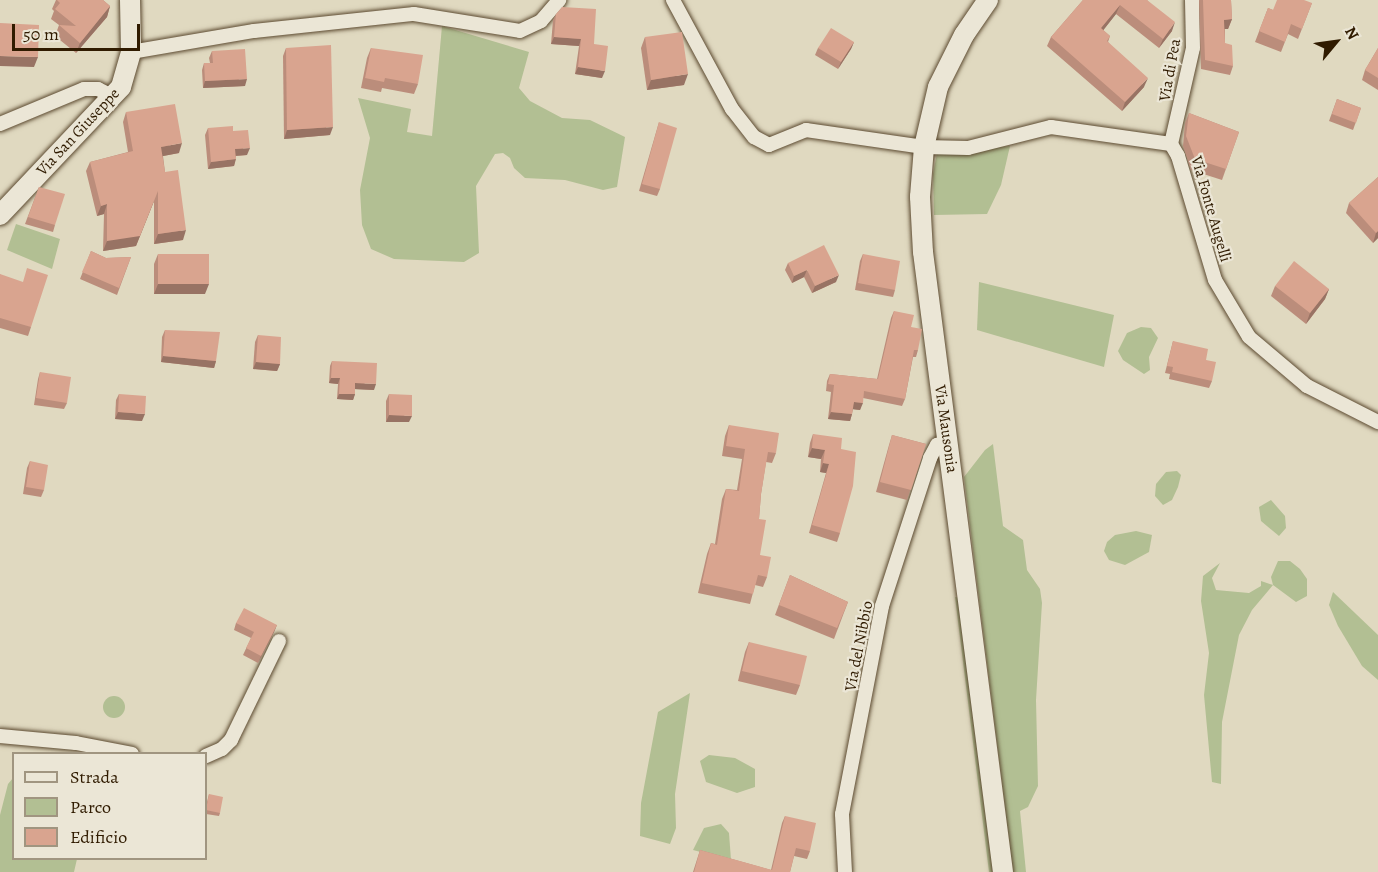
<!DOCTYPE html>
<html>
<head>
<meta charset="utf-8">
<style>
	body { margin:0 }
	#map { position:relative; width:1378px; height:872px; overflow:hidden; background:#e0d9c0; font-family:Alegreya,serif }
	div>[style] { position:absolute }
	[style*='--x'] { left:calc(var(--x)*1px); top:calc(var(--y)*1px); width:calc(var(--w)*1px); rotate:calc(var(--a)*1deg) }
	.green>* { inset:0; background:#b2bf93 }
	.round { border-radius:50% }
	.roads { filter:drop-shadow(0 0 2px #5c4a30) drop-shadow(0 0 2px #5c4a30) }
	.street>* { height:14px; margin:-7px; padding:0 7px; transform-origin:7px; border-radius:7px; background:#ebe6d6 }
	.secondary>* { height:20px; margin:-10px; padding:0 10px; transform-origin:10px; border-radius:10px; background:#ebe6d6 }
	.wall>* { inset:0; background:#bb8d7b }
	.shaded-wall>* { inset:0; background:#987364 }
	.building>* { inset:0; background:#d9a48f }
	span { translate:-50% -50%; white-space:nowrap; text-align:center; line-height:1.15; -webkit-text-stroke:4.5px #ebe6d6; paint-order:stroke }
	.street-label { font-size:16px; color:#301b00 }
	.legend { position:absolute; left:12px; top:752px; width:195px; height:108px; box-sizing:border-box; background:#ebe6d6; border:2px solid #a09580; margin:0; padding:8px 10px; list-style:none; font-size:18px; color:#301b00 }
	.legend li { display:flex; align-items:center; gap:12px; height:30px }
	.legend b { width:30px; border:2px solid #a09580 }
	.north { position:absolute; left:1306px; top:12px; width:60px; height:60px; -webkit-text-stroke:4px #ebe6d6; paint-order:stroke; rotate:61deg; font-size:16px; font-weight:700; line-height:24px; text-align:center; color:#301b00 }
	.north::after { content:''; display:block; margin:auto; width:21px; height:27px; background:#301b00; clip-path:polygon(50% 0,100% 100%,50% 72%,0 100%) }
	.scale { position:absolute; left:12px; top:24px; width:128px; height:27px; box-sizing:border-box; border:3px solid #301b00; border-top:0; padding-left:8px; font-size:18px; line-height:21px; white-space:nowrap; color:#301b00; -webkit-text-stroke:4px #ebe6d6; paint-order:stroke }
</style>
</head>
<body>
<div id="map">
	<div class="green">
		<i style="clip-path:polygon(442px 26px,529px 52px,519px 88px,530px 101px,562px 118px,590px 120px,625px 137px,617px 187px,603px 190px,565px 180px,525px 178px,514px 168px,510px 158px,503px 153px,495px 154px,476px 186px,479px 253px,464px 262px,394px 259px,371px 249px,362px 225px,360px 190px,370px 138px,358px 98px,411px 109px,407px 132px,432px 136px)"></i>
		<i style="clip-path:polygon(1010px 146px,1001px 185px,987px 214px,934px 215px,933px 174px,937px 153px)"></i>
		<i style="clip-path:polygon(16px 224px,60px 239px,52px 269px,7px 250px)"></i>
		<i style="clip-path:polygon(979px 282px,1114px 315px,1104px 367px,977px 330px)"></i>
		<i style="clip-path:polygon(1141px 327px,1151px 328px,1158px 338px,1149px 357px,1150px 370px,1144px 374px,1123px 360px,1118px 351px,1127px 333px)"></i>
		<i style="clip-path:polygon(993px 444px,1003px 526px,1023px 540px,1027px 570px,1040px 589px,1042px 603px,1036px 700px,1038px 786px,1028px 807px,1020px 811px,1026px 872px,1013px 872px,964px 477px,985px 450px)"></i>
		<i style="clip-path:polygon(1177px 471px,1181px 475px,1178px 487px,1172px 500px,1163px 505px,1155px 496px,1156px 484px,1166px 472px)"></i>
		<i style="clip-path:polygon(1271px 500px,1285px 516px,1286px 528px,1279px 536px,1261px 521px,1259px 507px)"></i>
		<i style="clip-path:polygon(1136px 531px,1152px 535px,1149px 552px,1125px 565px,1109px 560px,1104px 551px,1107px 542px,1115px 535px)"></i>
		<i style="clip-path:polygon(1278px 561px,1290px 561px,1300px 569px,1307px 579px,1307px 596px,1296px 602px,1273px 585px,1252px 610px,1239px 635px,1222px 722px,1221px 784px,1212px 782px,1204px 695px,1209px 653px,1201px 601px,1203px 576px,1220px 563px,1212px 578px,1216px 590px,1249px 593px,1261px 586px,1261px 581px,1273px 585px,1271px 577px)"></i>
		<i style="clip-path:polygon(1333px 592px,1378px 635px,1378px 680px,1362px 666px,1338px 626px,1329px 605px)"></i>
		<i style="clip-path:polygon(955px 597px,961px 598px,993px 872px,989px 872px)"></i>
		<i style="clip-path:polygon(690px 693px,675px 794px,676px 828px,670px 844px,640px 836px,641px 803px,658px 712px)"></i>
		<i class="round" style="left:103px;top:696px;width:22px;height:22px"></i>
		<i style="clip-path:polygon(709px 755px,735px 758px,755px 769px,755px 787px,737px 793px,706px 782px,700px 761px)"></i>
		<i style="clip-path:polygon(13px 778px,14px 858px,77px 859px,74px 872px,0 872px,0 815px,8px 784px)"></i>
		<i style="clip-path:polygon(721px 824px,729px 833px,731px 860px,693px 850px,704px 828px)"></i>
	</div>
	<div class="roads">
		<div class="street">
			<i style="--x:673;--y:0;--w:124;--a:61.6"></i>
			<i style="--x:732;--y:109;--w:36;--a:52"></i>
			<i style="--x:754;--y:137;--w:17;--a:28"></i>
			<i style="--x:769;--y:145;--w:40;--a:-22"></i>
			<i style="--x:806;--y:130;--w:119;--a:8.2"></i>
			<i style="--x:924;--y:147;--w:44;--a:1.3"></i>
			<i style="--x:968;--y:148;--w:86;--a:-14.2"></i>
			<i style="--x:1051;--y:127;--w:121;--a:8.1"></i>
			<i style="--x:1171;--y:144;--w:14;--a:60"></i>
			<i style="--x:1178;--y:156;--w:129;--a:73.4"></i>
			<i style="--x:1215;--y:280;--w:66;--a:59.2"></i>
			<i style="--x:1249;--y:337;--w:76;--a:40.2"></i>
			<i style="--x:1307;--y:386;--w:80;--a:26.9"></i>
			<i style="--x:131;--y:52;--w:125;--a:-9.7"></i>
			<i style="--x:254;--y:31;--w:161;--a:-6.1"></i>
			<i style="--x:414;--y:14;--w:107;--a:9.1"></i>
			<i style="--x:520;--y:31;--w:23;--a:-25"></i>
			<i style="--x:541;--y:21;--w:28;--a:-49"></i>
			<i style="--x:0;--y:124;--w:91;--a:-22.6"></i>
			<i style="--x:84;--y:89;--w:14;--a:0"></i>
			<i style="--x:98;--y:89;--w:18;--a:27"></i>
			<i style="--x:1171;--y:144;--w:98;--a:-77.1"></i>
			<i style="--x:1193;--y:48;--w:48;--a:-91.2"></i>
			<i style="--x:0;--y:736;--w:76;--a:5.3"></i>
			<i style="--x:76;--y:743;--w:57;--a:11.1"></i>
			<i style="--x:206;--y:756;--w:17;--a:-24"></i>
			<i style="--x:222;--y:749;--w:13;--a:-45"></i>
			<i style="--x:231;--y:740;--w:110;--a:-64.1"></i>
			<i style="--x:845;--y:872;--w:58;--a:-93"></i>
			<i style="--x:842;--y:814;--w:212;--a:-79.1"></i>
			<i style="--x:882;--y:606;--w:156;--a:-72"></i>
			<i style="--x:930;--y:458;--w:15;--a:-62"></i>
			<i style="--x:937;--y:445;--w:11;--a:-15"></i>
		</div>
		<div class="secondary">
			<i style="--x:988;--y:0;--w:42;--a:124.4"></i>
			<i style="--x:964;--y:35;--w:58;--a:116.6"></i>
			<i style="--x:938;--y:87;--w:62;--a:103.1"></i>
			<i style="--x:924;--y:147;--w:50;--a:94.6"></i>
			<i style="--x:920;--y:197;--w:55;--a:86.9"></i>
			<i style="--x:923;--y:252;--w:625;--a:82.65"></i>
			<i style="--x:0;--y:215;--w:176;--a:-46.6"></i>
			<i style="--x:121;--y:87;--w:36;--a:-74"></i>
			<i style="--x:131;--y:52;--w:52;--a:-91.1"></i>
		</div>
	</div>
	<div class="wall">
		<i style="clip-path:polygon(56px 0,103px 0,110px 6px,107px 17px,76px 53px,55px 36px,59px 25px,51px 19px,54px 11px,52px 9px)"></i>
		<i style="clip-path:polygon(1083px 0,1147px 0,1172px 31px,1159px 48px,1116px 14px,1103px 30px,1110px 36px,1108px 42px,1144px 87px,1122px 111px,1047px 46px,1051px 37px)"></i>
		<i style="clip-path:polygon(1199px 0,1231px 0,1232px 19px,1228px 29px,1225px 29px,1225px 43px,1233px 66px,1230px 75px,1201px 69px)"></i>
		<i style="clip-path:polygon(1312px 3px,1298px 39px,1288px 34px,1281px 52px,1255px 42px,1268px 8px,1273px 10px)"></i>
		<i style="clip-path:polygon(556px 14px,594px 44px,602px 78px,575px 74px,579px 46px,551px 44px,553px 20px)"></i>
		<i style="clip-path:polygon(645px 37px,684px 85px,647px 90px,641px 48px)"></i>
		<i style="clip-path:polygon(854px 42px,851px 49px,838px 69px,815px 55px,818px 48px)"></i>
		<i style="clip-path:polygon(286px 48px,330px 135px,284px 139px,283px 56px)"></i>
		<i style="clip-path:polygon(371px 48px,418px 84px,414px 94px,382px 88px,381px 92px,361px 88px,367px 58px)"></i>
		<i style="clip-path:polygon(1378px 48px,1378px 90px,1362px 80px,1365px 70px)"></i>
		<i style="clip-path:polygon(212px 51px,245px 86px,203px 88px,202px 70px,204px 63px,210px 63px,209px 58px)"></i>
		<i style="clip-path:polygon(1337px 99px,1361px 108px,1353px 130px,1329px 121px)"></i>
		<i style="clip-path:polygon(126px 112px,179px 153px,163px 156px,165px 172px,183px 240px,154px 244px,154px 201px,136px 246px,103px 251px,104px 214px,97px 216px,86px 171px,90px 162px,128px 152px,123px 122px)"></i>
		<i style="clip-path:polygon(1189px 113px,1239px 132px,1222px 180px,1191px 170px,1183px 146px,1185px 123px)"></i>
		<i style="clip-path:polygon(659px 122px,660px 189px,657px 196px,639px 191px)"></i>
		<i style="clip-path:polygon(208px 128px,233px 131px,247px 155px,236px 156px,234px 166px,208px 169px,205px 135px)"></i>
		<i style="clip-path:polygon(1378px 177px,1378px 238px,1373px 243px,1346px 213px,1349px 203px)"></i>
		<i style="clip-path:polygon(39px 187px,55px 225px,53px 232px,25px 224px)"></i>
		<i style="clip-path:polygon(91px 251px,106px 258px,131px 257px,117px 295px,80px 279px)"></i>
		<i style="clip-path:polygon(158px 254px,205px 294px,154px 294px,154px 264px)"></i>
		<i style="clip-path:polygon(863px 254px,895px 290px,893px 297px,855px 290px,860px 261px)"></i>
		<i style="clip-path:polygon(788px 263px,836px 282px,812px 293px,804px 277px,792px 283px,785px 270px)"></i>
		<i style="clip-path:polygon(0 274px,31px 327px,28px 336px,0 328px)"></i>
		<i style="clip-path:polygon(1275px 286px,1329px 289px,1325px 299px,1306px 324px,1271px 296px)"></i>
		<i style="clip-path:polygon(894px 311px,911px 327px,918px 350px,916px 357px,913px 357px,905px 399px,902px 406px,863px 398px,860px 410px,853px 409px,852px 414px,850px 421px,828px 419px,831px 392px,826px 391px,827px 381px,830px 374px,877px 379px,891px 318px)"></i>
		<i style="clip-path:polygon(165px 330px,216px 361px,214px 368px,161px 362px,162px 337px)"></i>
		<i style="clip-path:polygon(258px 335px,280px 364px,277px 371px,253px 369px,255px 342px)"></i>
		<i style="clip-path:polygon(1173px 341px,1206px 360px,1212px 381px,1209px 388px,1169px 379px,1170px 374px,1165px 373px)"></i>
		<i style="clip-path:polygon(332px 361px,374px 390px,355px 389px,355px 394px,353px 400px,337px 399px,338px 384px,329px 383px,330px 366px)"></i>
		<i style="clip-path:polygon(40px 372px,67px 403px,64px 409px,34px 405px,38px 379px)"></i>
		<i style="clip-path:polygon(119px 394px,142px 421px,115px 419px,116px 400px)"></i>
		<i style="clip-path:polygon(389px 394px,409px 422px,386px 422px,386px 401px)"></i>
		<i style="clip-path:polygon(729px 425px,776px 453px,772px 463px,766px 462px,761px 494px,759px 519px,760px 555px,767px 577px,763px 587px,755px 585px,750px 604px,698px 593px,707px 554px,711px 543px,715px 544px,722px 499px,726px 489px,737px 490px,742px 459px,722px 456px,725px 436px)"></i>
		<i style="clip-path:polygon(813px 434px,841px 449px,840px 533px,837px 542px,809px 533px,826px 473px,820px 472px,821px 459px,808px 457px,810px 443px)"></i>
		<i style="clip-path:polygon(892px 435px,926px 444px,907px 500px,876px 492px,889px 445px)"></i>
		<i style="clip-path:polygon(30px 461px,44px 490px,41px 497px,23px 494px,27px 468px)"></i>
		<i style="clip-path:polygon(790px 575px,848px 602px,834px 639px,775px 615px)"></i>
		<i style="clip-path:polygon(236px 623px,277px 625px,274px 632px,258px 663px,243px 655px,251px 638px,234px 630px)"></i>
		<i style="clip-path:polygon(749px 642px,800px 685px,796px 695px,738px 681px,745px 652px)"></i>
		<i style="clip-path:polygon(209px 794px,220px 813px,219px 816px,206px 814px,206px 806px)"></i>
		<i style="clip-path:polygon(785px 816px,810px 851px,807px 859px,794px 856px,790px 872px,693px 872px,700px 850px,771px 870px,782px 823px)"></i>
	</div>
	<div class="shaded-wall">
		<i style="clip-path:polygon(1120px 5px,1116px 14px,1098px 37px,1101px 28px)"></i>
		<i style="clip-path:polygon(110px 6px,107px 17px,76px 53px,80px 43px)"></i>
		<i style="clip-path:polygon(1232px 19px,1228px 29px,1221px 29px,1224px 20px)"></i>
		<i style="clip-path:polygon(1175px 22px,1172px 31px,1159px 48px,1163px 39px)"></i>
		<i style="clip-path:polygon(554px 37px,581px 39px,579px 46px,551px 44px)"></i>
		<i style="clip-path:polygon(854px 42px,851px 49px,838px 69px,841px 62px)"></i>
		<i style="clip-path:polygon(0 56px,38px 57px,34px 67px,0 66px)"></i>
		<i style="clip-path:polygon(578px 67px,605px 71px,602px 78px,575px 74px)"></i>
		<i style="clip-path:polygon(688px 74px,684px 85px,647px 90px,651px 80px)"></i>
		<i style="clip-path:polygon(1148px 78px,1144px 87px,1122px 111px,1125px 102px)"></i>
		<i style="clip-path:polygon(247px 79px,245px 86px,203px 88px,205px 81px)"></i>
		<i style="clip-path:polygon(333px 127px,330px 135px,284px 139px,287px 130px)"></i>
		<i style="clip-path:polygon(182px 143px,179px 153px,158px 157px,161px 147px)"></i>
		<i style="clip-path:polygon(250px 148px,247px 155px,233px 156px,235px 149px)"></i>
		<i style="clip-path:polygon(236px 159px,234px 166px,208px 169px,211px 162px)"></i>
		<i style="clip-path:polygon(154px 201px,136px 246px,103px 251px,107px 241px)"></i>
		<i style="clip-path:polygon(107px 204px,104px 214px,97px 216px,101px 206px)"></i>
		<i style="clip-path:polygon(186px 230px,183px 240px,154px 244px,158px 234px)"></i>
		<i style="clip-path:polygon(1378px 231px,1378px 238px,1373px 243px,1376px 233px)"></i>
		<i style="clip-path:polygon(807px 270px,804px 277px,792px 283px,794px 276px)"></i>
		<i style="clip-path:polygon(839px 275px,836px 282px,812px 293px,815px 286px)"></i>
		<i style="clip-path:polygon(158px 284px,209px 284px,205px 294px,154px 294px)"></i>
		<i style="clip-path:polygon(1329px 289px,1325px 299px,1306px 324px,1310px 313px)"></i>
		<i style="clip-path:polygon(163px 356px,216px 361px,214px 368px,161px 362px)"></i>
		<i style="clip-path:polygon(256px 362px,280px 364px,277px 371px,253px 369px)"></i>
		<i style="clip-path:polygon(331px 378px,340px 378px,338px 384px,329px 383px)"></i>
		<i style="clip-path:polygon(355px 383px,376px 384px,374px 390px,353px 389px)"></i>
		<i style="clip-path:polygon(339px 394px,355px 394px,353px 400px,337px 399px)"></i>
		<i style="clip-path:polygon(854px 402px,863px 403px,860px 410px,851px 409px)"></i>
		<i style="clip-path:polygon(118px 412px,145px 414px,142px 421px,115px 419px)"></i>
		<i style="clip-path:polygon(831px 412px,852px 414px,850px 421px,828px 419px)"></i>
		<i style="clip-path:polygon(389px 415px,412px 416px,409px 422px,386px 422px)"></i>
		<i style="clip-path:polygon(812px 448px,825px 450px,821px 459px,808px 457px)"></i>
		<i style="clip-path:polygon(823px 463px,829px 464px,826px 473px,820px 472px)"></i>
		<i style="clip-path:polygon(277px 625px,274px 632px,258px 663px,261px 656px)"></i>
	</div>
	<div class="building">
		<i style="clip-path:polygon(57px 0,103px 0,110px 6px,80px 43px,59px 25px,76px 26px,55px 9px,60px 3px)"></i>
		<i style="clip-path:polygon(1083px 0,1147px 0,1175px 22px,1163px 39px,1120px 5px,1101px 28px,1110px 36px,1107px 41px,1148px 78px,1125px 102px,1051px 37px)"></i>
		<i style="clip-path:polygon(1203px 0,1231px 0,1232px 19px,1224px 20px,1225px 43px,1232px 45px,1233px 66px,1205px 60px)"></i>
		<i style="clip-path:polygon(1277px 0,1304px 0,1312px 3px,1302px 29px,1291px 24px,1285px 42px,1259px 31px,1268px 8px,1273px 10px)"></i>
		<i style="clip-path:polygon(562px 7px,596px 9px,594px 44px,608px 46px,605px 71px,578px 67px,581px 39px,554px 37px,556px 14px)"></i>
		<i style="clip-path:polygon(0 23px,39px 25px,38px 57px,0 56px)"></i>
		<i style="clip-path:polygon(831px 28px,854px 42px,841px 62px,818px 48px)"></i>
		<i style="clip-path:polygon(682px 32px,688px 74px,651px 80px,645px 37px)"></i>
		<i style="clip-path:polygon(331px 45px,333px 127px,287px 130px,286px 48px)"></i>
		<i style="clip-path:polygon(371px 48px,423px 55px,418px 84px,385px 78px,384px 82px,365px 78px)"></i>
		<i style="clip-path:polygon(1378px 48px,1378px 78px,1365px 70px)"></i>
		<i style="clip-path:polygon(245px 49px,247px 79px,205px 81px,204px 63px,213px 63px,212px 51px)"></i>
		<i style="clip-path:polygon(1337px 99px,1361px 108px,1356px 123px,1332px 114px)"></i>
		<i style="clip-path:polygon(175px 104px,182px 143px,161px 147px,165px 172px,178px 170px,186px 230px,158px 234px,158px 191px,140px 236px,107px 241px,107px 204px,101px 206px,90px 162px,133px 151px,126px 112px)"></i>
		<i style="clip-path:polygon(1189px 113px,1239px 132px,1226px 169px,1195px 159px,1186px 136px)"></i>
		<i style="clip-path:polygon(659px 122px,677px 128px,660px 189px,642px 184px)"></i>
		<i style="clip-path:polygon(233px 126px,233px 131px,248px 130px,250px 148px,235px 149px,236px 159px,211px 162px,208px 128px)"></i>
		<i style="clip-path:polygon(1378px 177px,1378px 231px,1376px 233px,1349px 203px)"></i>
		<i style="clip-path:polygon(39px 187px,65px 194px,55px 225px,28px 217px)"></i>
		<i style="clip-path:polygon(824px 245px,839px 275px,815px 286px,807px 270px,794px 276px,788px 263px)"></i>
		<i style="clip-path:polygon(91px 251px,106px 258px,131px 257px,119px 288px,82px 272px)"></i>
		<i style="clip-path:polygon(158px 254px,209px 254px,209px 284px,158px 284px)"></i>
		<i style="clip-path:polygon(863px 254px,900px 261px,895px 290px,858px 283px)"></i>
		<i style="clip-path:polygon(1294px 261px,1329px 289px,1310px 313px,1275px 286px)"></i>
		<i style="clip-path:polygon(27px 268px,48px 275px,31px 327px,0 318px,0 274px,23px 282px)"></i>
		<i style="clip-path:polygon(894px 311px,914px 315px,911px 327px,922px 329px,918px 350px,914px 350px,905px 399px,864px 391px,863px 403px,854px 402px,852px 414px,831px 412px,834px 385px,828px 384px,830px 374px,878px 379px)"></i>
		<i style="clip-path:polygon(165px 330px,220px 332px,216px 361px,163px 356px)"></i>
		<i style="clip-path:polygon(258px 335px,281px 337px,280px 364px,256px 362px)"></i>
		<i style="clip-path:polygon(1173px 341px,1208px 349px,1206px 360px,1216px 362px,1212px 381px,1172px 372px,1173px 367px,1167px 366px)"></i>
		<i style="clip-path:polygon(332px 361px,377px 363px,376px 384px,355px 383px,355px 394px,339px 394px,340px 378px,331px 378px)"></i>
		<i style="clip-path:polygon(40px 372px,71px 377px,67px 403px,36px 398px)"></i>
		<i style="clip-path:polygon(119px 394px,146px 396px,145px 414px,118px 412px)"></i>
		<i style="clip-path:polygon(389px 394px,412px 395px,412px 416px,389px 415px)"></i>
		<i style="clip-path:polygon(729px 425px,779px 433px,776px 453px,768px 452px,761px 494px,759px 519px,766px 520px,760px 555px,771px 557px,767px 577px,758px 575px,753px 594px,702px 583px,711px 543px,717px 545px,726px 489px,739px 491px,745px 449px,726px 446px)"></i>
		<i style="clip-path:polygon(813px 434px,842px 438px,841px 449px,856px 452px,853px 486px,840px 533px,812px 525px,829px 464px,823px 463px,825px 450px,812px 448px)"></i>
		<i style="clip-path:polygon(892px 435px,926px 444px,911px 490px,880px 482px)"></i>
		<i style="clip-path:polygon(30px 461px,48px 465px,44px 490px,26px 487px)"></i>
		<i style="clip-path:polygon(790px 575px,848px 602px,837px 628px,779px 605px)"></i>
		<i style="clip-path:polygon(244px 608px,277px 625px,261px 656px,246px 648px,254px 632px,236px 623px)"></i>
		<i style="clip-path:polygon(749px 642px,807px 656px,800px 685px,742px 671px)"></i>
		<i style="clip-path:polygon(209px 794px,223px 797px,220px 813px,206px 810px)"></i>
		<i style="clip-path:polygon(785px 816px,816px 823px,810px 851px,796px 848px,790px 872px,694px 872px,700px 850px,772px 870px)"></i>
	</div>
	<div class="street-label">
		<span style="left:1170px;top:70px;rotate:-80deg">Via di Pea</span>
		<span style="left:78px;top:132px;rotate:-47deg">Via San Giuseppe</span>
		<span style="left:1211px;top:209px;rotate:74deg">Via Fonte Augelli</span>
		<span style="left:946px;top:429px;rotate:82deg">Via Mausonia</span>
		<span style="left:859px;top:646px;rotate:-79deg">Via del Nibbio</span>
	</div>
	<ul class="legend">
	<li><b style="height:8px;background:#ebe6d6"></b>Strada</li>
	<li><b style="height:16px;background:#b2bf93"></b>Parco</li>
	<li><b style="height:16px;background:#d9a48f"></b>Edificio</li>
	</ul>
	<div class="north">N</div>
	<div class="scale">50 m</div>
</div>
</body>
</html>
